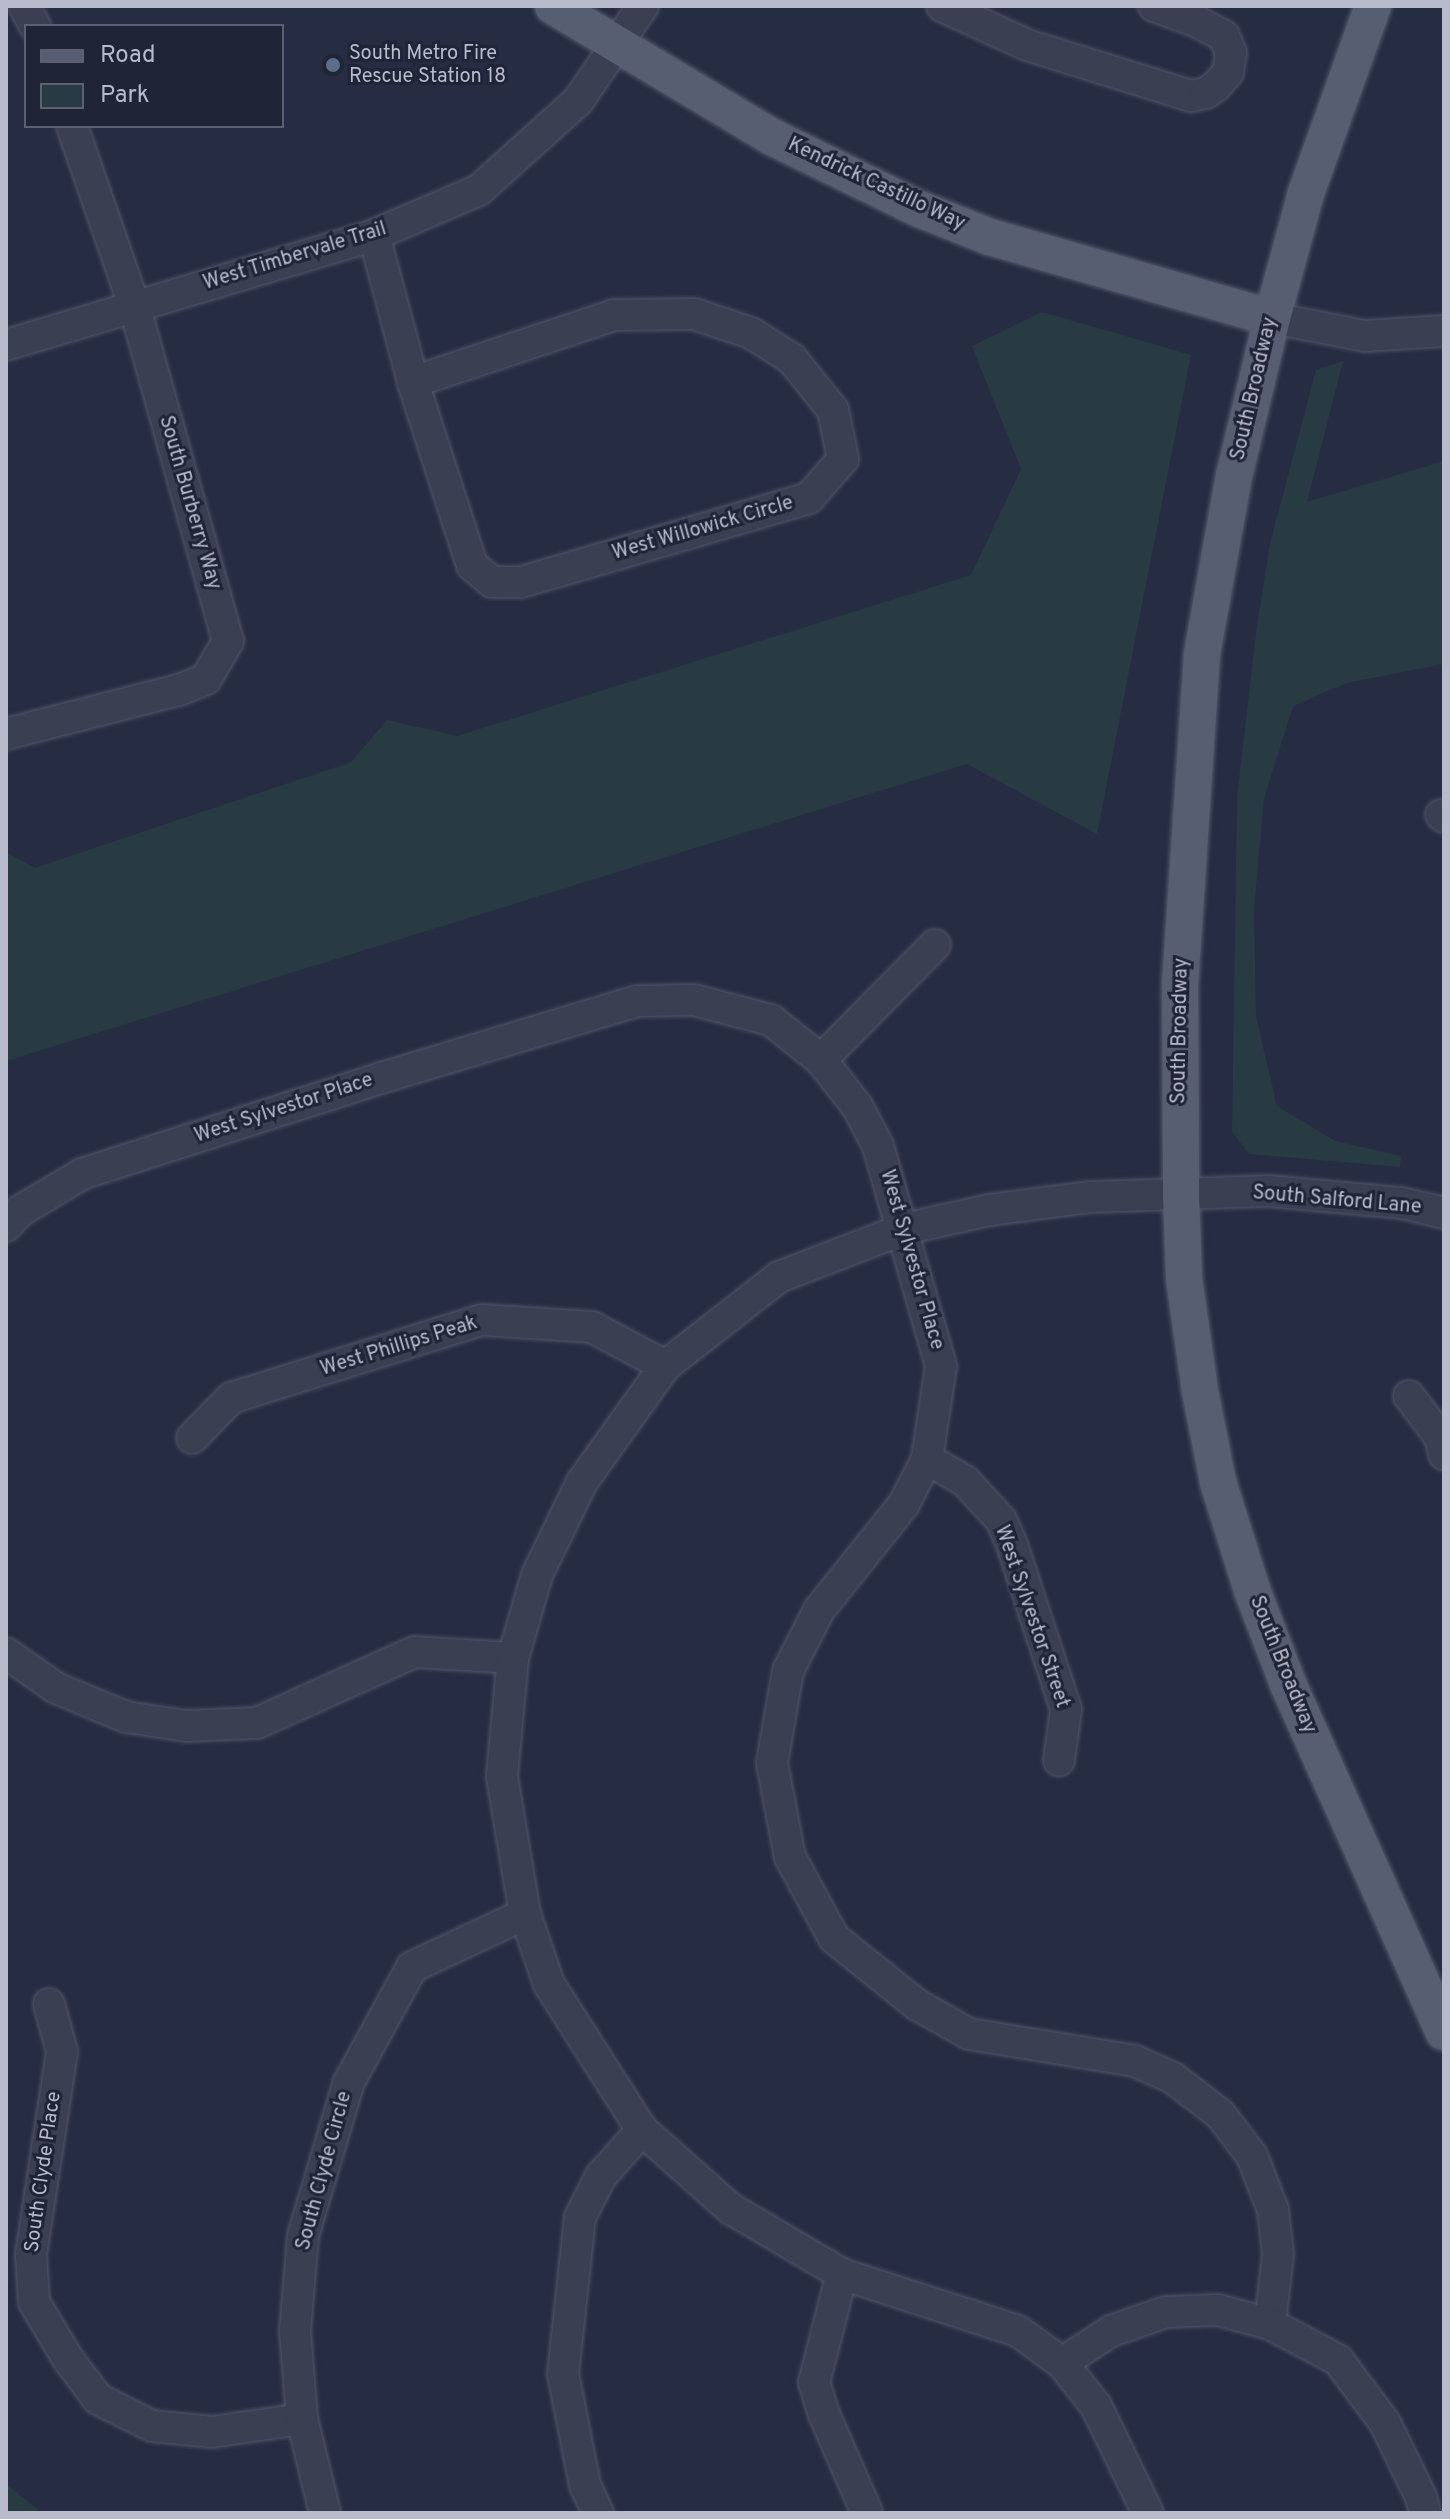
<!DOCTYPE html>
<html>
<head>
<meta charset="utf-8">
<style>
	body { margin:0 }
	#map { position:relative; width:1450px; height:2519px; overflow:hidden; background:#262c42; font-family:Overpass,sans-serif }
	div>[style] { position:absolute }
	[style*='--x'] { left:calc(var(--x)*1px); top:calc(var(--y)*1px); width:calc(var(--w)*1px); rotate:calc(var(--a)*1deg) }
	.green>* { inset:0; background:#283b43 }
	.roads { filter:drop-shadow(0 0 2px #525769) drop-shadow(0 0 2px #525769) }
	.minor>* { height:30px; margin:-15px; padding:0 15px; transform-origin:15px; border-radius:15px; background:#3a3f52 }
	.major>* { height:36px; margin:-18px; padding:0 18px; transform-origin:18px; border-radius:18px; background:#585e71 }
	.dots>* { width:22px; height:22px; translate:-50% -50%; box-sizing:border-box; border:4px solid #1f2437; border-radius:50% }
	span { translate:-50% -50%; white-space:nowrap; text-align:center; line-height:1.15; -webkit-text-stroke:6px #1f2437; paint-order:stroke }
	.poi-label { font-size:20px; color:#b7bbcc }
	.left { translate:0 -50%; text-align:left }
	.street-label { font-size:20px; color:#b7bbcc }
	.frame { position:absolute; inset:0; border:8px solid #b7bbcc; pointer-events:none }
	.legend { position:absolute; left:24px; top:24px; width:260px; height:104px; box-sizing:border-box; background:#1f2437; border:2px solid #5c6073; margin:0; padding:10px 14px; list-style:none; font-size:24px; color:#b7bbcc }
	.legend li { display:flex; align-items:center; gap:16px; height:40px }
	.legend b { width:40px; border:2px solid #5c6073 }
</style>
</head>
<body>
<div id="map">
	<div class="green">
		<i style="clip-path:polygon(1042px 312px,1191px 355px,1097px 834px,967px 764px,6px 1061px,6px 852px,35px 868px,351px 762px,387px 720px,457px 736px,971px 575px,1021px 469px,972px 346px)"></i>
		<i style="clip-path:polygon(1343px 361px,1307px 502px,1444px 461px,1444px 664px,1346px 683px,1293px 706px,1264px 798px,1254px 910px,1256px 1017px,1277px 1106px,1335px 1141px,1401px 1156px,1400px 1167px,1249px 1154px,1232px 1132px,1237px 797px,1257px 625px,1270px 544px,1316px 370px)"></i>
		<i style="clip-path:polygon(6px 2484px,42px 2513px,6px 2513px)"></i>
	</div>
	<div class="roads">
		<div class="minor">
			<i style="--x:24;--y:6;--w:23;--a:61"></i>
			<i style="--x:942;--y:6;--w:94;--a:24.6"></i>
			<i style="--x:1027;--y:45;--w:172;--a:17.3"></i>
			<i style="--x:1191;--y:96;--w:15;--a:-11"></i>
			<i style="--x:1206;--y:93;--w:12;--a:-35"></i>
			<i style="--x:1216;--y:86;--w:18;--a:-49"></i>
			<i style="--x:1228;--y:72;--w:19;--a:-81"></i>
			<i style="--x:1231;--y:53;--w:18;--a:-112"></i>
			<i style="--x:1224;--y:36;--w:30;--a:-152"></i>
			<i style="--x:1198;--y:22;--w:47;--a:-160"></i>
			<i style="--x:374;--y:235;--w:152;--a:75.1"></i>
			<i style="--x:694;--y:314;--w:60;--a:18.4"></i>
			<i style="--x:751;--y:333;--w:49;--a:32.4"></i>
			<i style="--x:792;--y:359;--w:65;--a:51.2"></i>
			<i style="--x:833;--y:410;--w:50;--a:78.5"></i>
			<i style="--x:843;--y:459;--w:52;--a:131.1"></i>
			<i style="--x:809;--y:498;--w:300;--a:163.7"></i>
			<i style="--x:521;--y:582;--w:29;--a:180"></i>
			<i style="--x:492;--y:582;--w:26;--a:-140"></i>
			<i style="--x:472;--y:565;--w:192;--a:-107.9"></i>
			<i style="--x:413;--y:382;--w:212;--a:-18.4"></i>
			<i style="--x:614;--y:315;--w:80;--a:-0.7"></i>
			<i style="--x:1272;--y:318;--w:95;--a:11"></i>
			<i style="--x:1365;--y:336;--w:79;--a:-3.6"></i>
			<i style="--x:6;--y:345;--w:384;--a:-16.6"></i>
			<i style="--x:374;--y:235;--w:114;--a:-23.2"></i>
			<i style="--x:479;--y:190;--w:133;--a:-42"></i>
			<i style="--x:578;--y:101;--w:115;--a:-55.6"></i>
			<i style="--x:6;--y:734;--w:179;--a:-14.3"></i>
			<i style="--x:179;--y:690;--w:29;--a:-22"></i>
			<i style="--x:206;--y:679;--w:44;--a:-59.9"></i>
			<i style="--x:228;--y:641;--w:349;--a:-105.6"></i>
			<i style="--x:134;--y:305;--w:189;--a:-109.1"></i>
			<i style="--x:1441;--y:815;--w:4;--a:34"></i>
			<i style="--x:821;--y:1060;--w:162;--a:-45.3"></i>
			<i style="--x:6;--y:1226;--w:21;--a:-47"></i>
			<i style="--x:20;--y:1211;--w:72;--a:-30.8"></i>
			<i style="--x:82;--y:1174;--w:314;--a:-17.8"></i>
			<i style="--x:381;--y:1078;--w:268;--a:-16.7"></i>
			<i style="--x:638;--y:1001;--w:56;--a:-1"></i>
			<i style="--x:694;--y:1000;--w:80;--a:14.6"></i>
			<i style="--x:771;--y:1020;--w:64;--a:38.7"></i>
			<i style="--x:821;--y:1060;--w:58;--a:52"></i>
			<i style="--x:857;--y:1106;--w:45;--a:62.3"></i>
			<i style="--x:878;--y:1146;--w:229;--a:74"></i>
			<i style="--x:941;--y:1366;--w:94;--a:98.6"></i>
			<i style="--x:927;--y:1459;--w:51;--a:117.1"></i>
			<i style="--x:904;--y:1504;--w:136;--a:128.7"></i>
			<i style="--x:819;--y:1610;--w:68;--a:116.9"></i>
			<i style="--x:788;--y:1671;--w:93;--a:99.9"></i>
			<i style="--x:772;--y:1763;--w:96;--a:79.2"></i>
			<i style="--x:790;--y:1857;--w:92;--a:61.5"></i>
			<i style="--x:834;--y:1938;--w:105;--a:38.8"></i>
			<i style="--x:916;--y:2004;--w:61;--a:29.5"></i>
			<i style="--x:969;--y:2034;--w:168;--a:9.2"></i>
			<i style="--x:1135;--y:2061;--w:42;--a:24.1"></i>
			<i style="--x:1173;--y:2078;--w:59;--a:37.5"></i>
			<i style="--x:1220;--y:2114;--w:53;--a:52.7"></i>
			<i style="--x:1252;--y:2156;--w:58;--a:68.7"></i>
			<i style="--x:1273;--y:2210;--w:44;--a:83.5"></i>
			<i style="--x:1278;--y:2254;--w:70;--a:96.5"></i>
			<i style="--x:1409;--y:1396;--w:51;--a:52.9"></i>
			<i style="--x:1440;--y:1437;--w:18;--a:77"></i>
			<i style="--x:192;--y:1438;--w:56;--a:-45.7"></i>
			<i style="--x:231;--y:1398;--w:263;--a:-17.3"></i>
			<i style="--x:482;--y:1320;--w:110;--a:3.6"></i>
			<i style="--x:592;--y:1327;--w:83;--a:28.1"></i>
			<i style="--x:927;--y:1459;--w:44;--a:30.1"></i>
			<i style="--x:965;--y:1481;--w:53;--a:47.3"></i>
			<i style="--x:1001;--y:1520;--w:27;--a:66"></i>
			<i style="--x:1012;--y:1545;--w:173;--a:71.8"></i>
			<i style="--x:1066;--y:1709;--w:52;--a:97.7"></i>
			<i style="--x:6;--y:1653;--w:61;--a:35"></i>
			<i style="--x:56;--y:1688;--w:76;--a:22.5"></i>
			<i style="--x:126;--y:1717;--w:61;--a:8.5"></i>
			<i style="--x:186;--y:1726;--w:71;--a:-2.4"></i>
			<i style="--x:257;--y:1723;--w:172;--a:-24.3"></i>
			<i style="--x:414;--y:1652;--w:99;--a:3.5"></i>
			<i style="--x:49;--y:2004;--w:50;--a:74.8"></i>
			<i style="--x:62;--y:2052;--w:205;--a:98.7"></i>
			<i style="--x:31;--y:2255;--w:47;--a:86.3"></i>
			<i style="--x:34;--y:2302;--w:66;--a:59.2"></i>
			<i style="--x:68;--y:2359;--w:50;--a:53.1"></i>
			<i style="--x:98;--y:2399;--w:60;--a:26.6"></i>
			<i style="--x:152;--y:2426;--w:60;--a:5.7"></i>
			<i style="--x:212;--y:2432;--w:91;--a:-8.2"></i>
			<i style="--x:842;--y:2274;--w:112;--a:104.5"></i>
			<i style="--x:814;--y:2382;--w:34;--a:73"></i>
			<i style="--x:824;--y:2414;--w:108;--a:66.5"></i>
			<i style="--x:1062;--y:2363;--w:59;--a:-33.1"></i>
			<i style="--x:1111;--y:2331;--w:58;--a:-19.1"></i>
			<i style="--x:1166;--y:2312;--w:52;--a:-2.2"></i>
			<i style="--x:1218;--y:2310;--w:54;--a:15.1"></i>
			<i style="--x:1270;--y:2324;--w:77;--a:27.9"></i>
			<i style="--x:1338;--y:2360;--w:79;--a:53.3"></i>
			<i style="--x:1385;--y:2423;--w:82;--a:64.1"></i>
			<i style="--x:1421;--y:2497;--w:16;--a:76"></i>
			<i style="--x:325;--y:2513;--w:97;--a:-103.7"></i>
			<i style="--x:302;--y:2419;--w:88;--a:-94.5"></i>
			<i style="--x:295;--y:2331;--w:95;--a:-85.2"></i>
			<i style="--x:303;--y:2236;--w:161;--a:-73.4"></i>
			<i style="--x:349;--y:2082;--w:131;--a:-61.3"></i>
			<i style="--x:412;--y:1967;--w:125;--a:-25.1"></i>
			<i style="--x:598;--y:2513;--w:31;--a:-115"></i>
			<i style="--x:585;--y:2485;--w:113;--a:-101.2"></i>
			<i style="--x:563;--y:2374;--w:158;--a:-83.8"></i>
			<i style="--x:580;--y:2217;--w:46;--a:-62.9"></i>
			<i style="--x:601;--y:2176;--w:62;--a:-48.3"></i>
			<i style="--x:1148;--y:2513;--w:119;--a:-115.9"></i>
			<i style="--x:1096;--y:2406;--w:55;--a:-128.3"></i>
			<i style="--x:1062;--y:2363;--w:54;--a:-144"></i>
			<i style="--x:1018;--y:2331;--w:185;--a:-162.1"></i>
			<i style="--x:842;--y:2274;--w:129;--a:-149.6"></i>
			<i style="--x:731;--y:2209;--w:119;--a:-138.4"></i>
			<i style="--x:642;--y:2130;--w:173;--a:-122.5"></i>
			<i style="--x:549;--y:1984;--w:74;--a:-108.9"></i>
			<i style="--x:525;--y:1914;--w:140;--a:-99.5"></i>
			<i style="--x:502;--y:1776;--w:119;--a:-84.7"></i>
			<i style="--x:513;--y:1658;--w:86;--a:-73.9"></i>
			<i style="--x:537;--y:1575;--w:103;--a:-64.2"></i>
			<i style="--x:582;--y:1482;--w:143;--a:-54.4"></i>
			<i style="--x:665;--y:1366;--w:145;--a:-38"></i>
			<i style="--x:779;--y:1277;--w:134;--a:-21"></i>
			<i style="--x:904;--y:1229;--w:87;--a:-12.6"></i>
			<i style="--x:989;--y:1210;--w:103;--a:-7.3"></i>
			<i style="--x:1091;--y:1197;--w:178;--a:-1.9"></i>
			<i style="--x:1269;--y:1191;--w:134;--a:5.2"></i>
			<i style="--x:1402;--y:1203;--w:43;--a:13.4"></i>
		</div>
		<div class="major">
			<i style="--x:553;--y:6;--w:253;--a:30.9"></i>
			<i style="--x:770;--y:136;--w:164;--a:26.1"></i>
			<i style="--x:917;--y:208;--w:79;--a:21.7"></i>
			<i style="--x:990;--y:237;--w:293;--a:16"></i>
			<i style="--x:1373;--y:6;--w:199;--a:109.7"></i>
			<i style="--x:1306;--y:193;--w:130;--a:105.2"></i>
			<i style="--x:1272;--y:318;--w:163;--a:103.5"></i>
			<i style="--x:1234;--y:476;--w:181;--a:100.2"></i>
			<i style="--x:1202;--y:654;--w:329;--a:93.8"></i>
			<i style="--x:1180;--y:982;--w:213;--a:89.7"></i>
			<i style="--x:1181;--y:1195;--w:83;--a:87.9"></i>
			<i style="--x:1184;--y:1278;--w:114;--a:81.9"></i>
			<i style="--x:1200;--y:1391;--w:93;--a:78.8"></i>
			<i style="--x:1218;--y:1482;--w:113;--a:72.5"></i>
			<i style="--x:1252;--y:1590;--w:101;--a:69"></i>
			<i style="--x:1288;--y:1684;--w:381;--a:65.9"></i>
		</div>
	</div>
	<div class="dots">
		<i style="left:333px;top:65px;background:#5c6f8a"></i>
	</div>
	<div class="poi-label">
		<span class="left" style="left:349px;top:66px">South Metro Fire<br>Rescue Station 18</span>
	</div>
	<div class="street-label">
		<span style="left:876px;top:185px;rotate:25deg">Kendrick Castillo Way</span>
		<span style="left:295px;top:257px;rotate:-17deg">West Timbervale Trail</span>
		<span style="left:1255px;top:389px;rotate:-77deg">South Broadway</span>
		<span style="left:189px;top:503px;rotate:74deg">South Burberry Way</span>
		<span style="left:703px;top:529px;rotate:-16deg">West Willowick Circle</span>
		<span style="left:1181px;top:1031px;rotate:-89deg">South Broadway</span>
		<span style="left:284px;top:1109px;rotate:-18deg">West Sylvestor Place</span>
		<span style="left:1337px;top:1201px;rotate:5deg">South Salford Lane</span>
		<span style="left:911px;top:1260px;rotate:74deg">West Sylvestor Place</span>
		<span style="left:399px;top:1347px;rotate:-17deg">West Phillips Peak</span>
		<span style="left:1031px;top:1617px;rotate:71deg">West Sylvestor Street</span>
		<span style="left:1282px;top:1665px;rotate:68deg">South Broadway</span>
		<span style="left:325px;top:2171px;rotate:-75deg">South Clyde Circle</span>
		<span style="left:44px;top:2172px;rotate:-82deg">South Clyde Place</span>
	</div>
	<div class="frame"></div>
	<ul class="legend">
	<li><b style="height:10px;background:#585e71"></b>Road</li>
	<li><b style="height:22px;background:#283b43"></b>Park</li>
	</ul>
</div>
</body>
</html>
